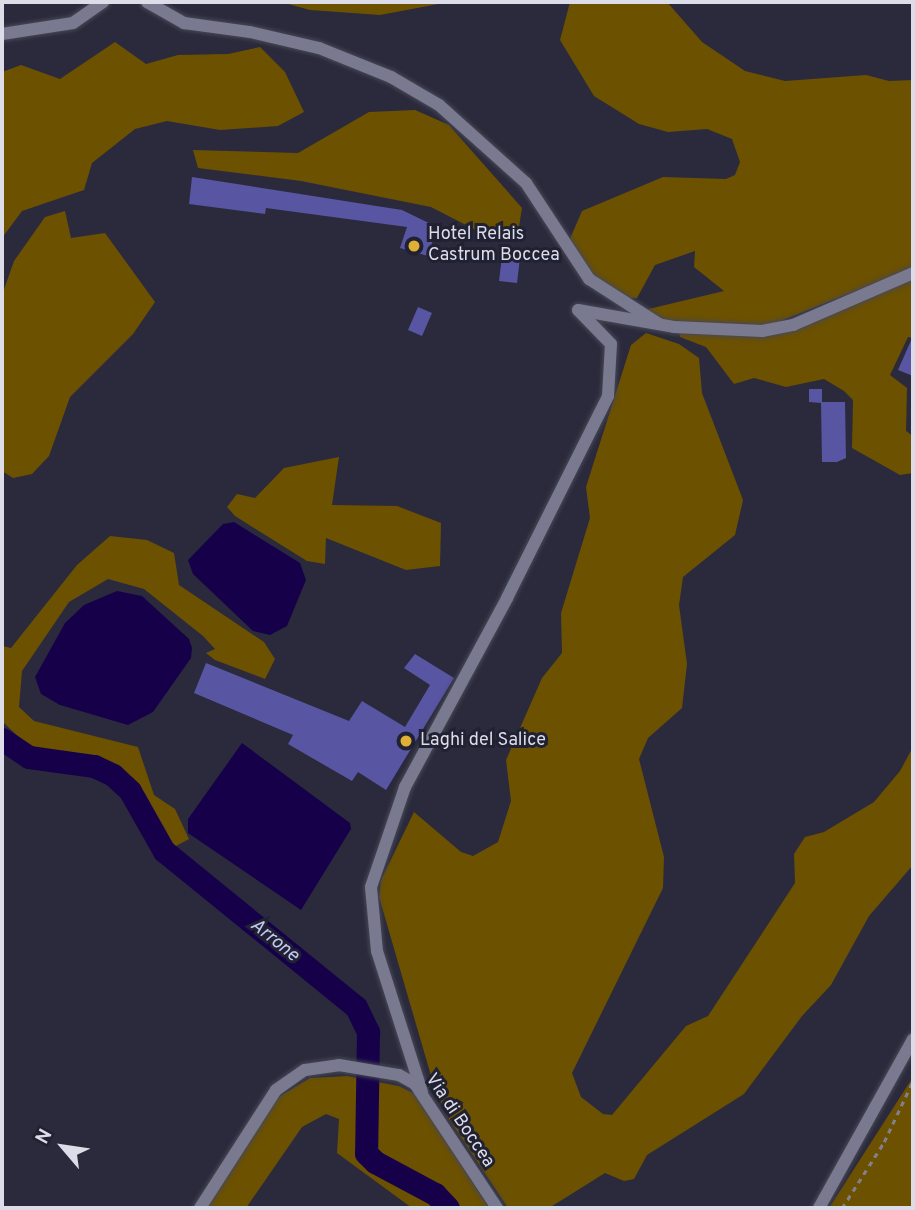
<!DOCTYPE html>
<html>
<head>
<meta charset="utf-8">
<style>
	body { margin:0 }
	#map { position:relative; width:915px; height:1210px; overflow:hidden; background:#2a2a3c; font-family:Overpass,sans-serif }
	div>[style] { position:absolute }
	[style*='--x'] { left:calc(var(--x)*1px); top:calc(var(--y)*1px); width:calc(var(--w)*1px); rotate:calc(var(--a)*1deg) }
	.green>* { inset:0; background:#6c5101 }
	.water>* { inset:0; background:#16004a }
	.river>* { height:23px; margin:-11.5px; padding:0 11.5px; transform-origin:11.5px; border-radius:11.5px; background:#16004a }
	.building>* { inset:0; background:#5855a2 }
	.path>* { height:2.5px; margin-top:-1.25px; transform-origin:0; background:repeating-linear-gradient(90deg,#80808f 0 5px,transparent 0 10px) }
	.roads { filter:drop-shadow(0 0 2px #474856) drop-shadow(0 0 2px #474856) }
	.minor>* { height:12px; margin:-6px; padding:0 6px; transform-origin:6px; border-radius:6px; background:#797a8f }
	.dots>* { width:19px; height:19px; translate:-50% -50%; box-sizing:border-box; border:4px solid #202132; border-radius:50% }
	span { translate:-50% -50%; white-space:nowrap; text-align:center; line-height:1.15; -webkit-text-stroke:6px #202132; paint-order:stroke }
	.poi-label { font-size:18px; color:#dcdde9 }
	.left { translate:0 -50%; text-align:left }
	.street-label { font-size:18px; color:#dcdde9 }
	.water-label { font-size:19px; color:#c5c7f2; font-style:italic }
	.frame { position:absolute; inset:0; border:4px solid #dcdde9; pointer-events:none }
	.north { position:absolute; left:28px; top:1112px; width:70px; height:70px; -webkit-text-stroke:5px #202132; paint-order:stroke; rotate:299deg; font-size:19px; font-weight:700; line-height:28px; text-align:center; color:#dcdde9 }
	.north::after { content:''; display:block; margin:auto; width:24px; height:32px; background:#dcdde9; clip-path:polygon(50% 0,100% 100%,50% 72%,0 100%) }
</style>
</head>
<body>
<div id="map">
	<div class="green">
		<i style="clip-path:polygon(281px 2px,449px 2px,380px 15px,310px 10px)"></i>
		<i style="clip-path:polygon(570px 2px,667px 2px,702px 42px,745px 71px,785px 81px,866px 75px,889px 81px,913px 80px,913px 268px,765px 327px,681px 324px,636px 312px,724px 291px,694px 267px,695px 251px,655px 265px,637px 298px,616px 298px,579px 264px,569px 241px,582px 211px,663px 177px,726px 179px,735px 175px,740px 162px,732px 139px,707px 129px,668px 132px,639px 124px,594px 96px,560px 40px)"></i>
		<i style="clip-path:polygon(115px 42px,146px 64px,178px 55px,228px 54px,260px 47px,285px 72px,304px 112px,278px 126px,220px 130px,167px 121px,135px 129px,92px 163px,84px 190px,22px 211px,2px 238px,2px 72px,21px 65px,60px 79px)"></i>
		<i style="clip-path:polygon(415px 110px,449px 125px,522px 208px,517px 239px,491px 238px,431px 207px,301px 181px,198px 168px,193px 150px,298px 153px,369px 112px)"></i>
		<i style="clip-path:polygon(65px 211px,71px 238px,105px 233px,155px 302px,133px 334px,70px 397px,49px 456px,32px 474px,13px 478px,2px 471px,2px 295px,14px 261px,45px 217px)"></i>
		<i style="clip-path:polygon(913px 277px,913px 338px,908px 337px,890px 375px,907px 388px,906px 431px,913px 436px,913px 473px,900px 475px,852px 448px,853px 400px,844px 391px,824px 379px,786px 387px,754px 378px,734px 384px,706px 347px,680px 337px,679px 331px,759px 333px)"></i>
		<i style="clip-path:polygon(646px 333px,679px 344px,699px 358px,702px 393px,743px 500px,735px 535px,683px 577px,679px 605px,687px 664px,682px 708px,648px 738px,639px 759px,664px 857px,663px 888px,572px 1073px,581px 1097px,603px 1114px,612px 1115px,686px 1026px,708px 1016px,795px 883px,794px 854px,805px 837px,824px 832px,874px 802px,900px 771px,913px 747px,913px 865px,869px 916px,831px 985px,802px 1016px,744px 1094px,647px 1155px,634px 1179px,624px 1181px,605px 1173px,549px 1208px,508px 1208px,447px 1116px,434px 1086px,379px 897px,381px 880px,414px 812px,461px 852px,473px 856px,498px 842px,511px 801px,506px 760px,542px 678px,562px 653px,561px 613px,590px 518px,586px 487px,631px 345px)"></i>
		<i style="clip-path:polygon(339px 457px,332px 505px,397px 506px,441px 523px,440px 566px,406px 570px,326px 538px,325px 564px,307px 561px,235px 516px,227px 507px,237px 494px,255px 498px,284px 468px)"></i>
		<i style="clip-path:polygon(110px 536px,147px 540px,174px 553px,179px 585px,264px 642px,275px 659px,265px 679px,215px 660px,206px 653px,215px 649px,203px 636px,144px 589px,108px 579px,69px 602px,22px 671px,19px 707px,34px 721px,138px 747px,154px 795px,175px 809px,189px 839px,174px 847px,157px 832px,136px 793px,111px 765px,35px 753px,2px 721px,2px 646px,11px 648px,77px 565px)"></i>
		<i style="clip-path:polygon(347px 1076px,399px 1086px,415px 1094px,489px 1208px,412px 1208px,337px 1153px,339px 1119px,326px 1114px,302px 1127px,246px 1208px,207px 1208px,277px 1098px,310px 1078px)"></i>
		<i style="clip-path:polygon(913px 1077px,913px 1208px,829px 1208px)"></i>
	</div>
	<div class="water">
		<i style="clip-path:polygon(234px 522px,300px 563px,306px 580px,287px 626px,270px 635px,253px 631px,193px 574px,188px 560px,223px 524px)"></i>
		<i style="clip-path:polygon(117px 591px,142px 596px,189px 639px,192px 648px,191px 658px,153px 712px,128px 725px,60px 705px,41px 694px,35px 677px,65px 623px,84px 605px)"></i>
		<i style="clip-path:polygon(242px 743px,350px 823px,351px 829px,301px 910px,188px 833px,188px 819px)"></i>
	</div>
	<div class="river">
		<i style="--x:2;--y:739;--w:32;--a:34"></i>
		<i style="--x:29;--y:757;--w:66;--a:7.9"></i>
		<i style="--x:94;--y:766;--w:21;--a:25"></i>
		<i style="--x:113;--y:775;--w:23;--a:43"></i>
		<i style="--x:130;--y:791;--w:69;--a:60.5"></i>
		<i style="--x:164;--y:851;--w:247;--a:39.1"></i>
		<i style="--x:356;--y:1007;--w:28;--a:64"></i>
		<i style="--x:368;--y:1032;--w:121;--a:90.9"></i>
		<i style="--x:366;--y:1153;--w:13;--a:45"></i>
		<i style="--x:375;--y:1162;--w:68;--a:28.1"></i>
		<i style="--x:435;--y:1194;--w:19;--a:47"></i>
	</div>
	<div class="building">
		<i style="clip-path:polygon(192px 177px,402px 210px,437px 227px,428px 256px,400px 248px,407px 227px,266px 208px,265px 214px,189px 204px)"></i>
		<i style="clip-path:polygon(502px 256px,520px 258px,517px 283px,499px 281px)"></i>
		<i style="clip-path:polygon(418px 307px,432px 313px,422px 336px,408px 330px)"></i>
		<i style="clip-path:polygon(913px 336px,913px 376px,898px 370px)"></i>
		<i style="clip-path:polygon(809px 389px,822px 389px,822px 402px,845px 402px,846px 458px,837px 462px,822px 462px,821px 403px,809px 402px)"></i>
		<i style="clip-path:polygon(415px 654px,454px 678px,386px 790px,358px 772px,352px 781px,288px 744px,293px 735px,194px 693px,206px 663px,349px 721px,362px 701px,405px 727px,430px 685px,404px 668px)"></i>
	</div>
	<div class="path">
		<i style="--x:842;--y:1208;--w:78;--a:-57.5"></i>
		<i style="--x:884;--y:1142;--w:68;--a:-64.6"></i>
	</div>
	<div class="roads">
		<div class="minor">
			<i style="--x:147;--y:2;--w:43;--a:29.6"></i>
			<i style="--x:184;--y:23;--w:67;--a:7.8"></i>
			<i style="--x:250;--y:32;--w:71;--a:13.1"></i>
			<i style="--x:319;--y:48;--w:78;--a:21.9"></i>
			<i style="--x:391;--y:77;--w:56;--a:30.3"></i>
			<i style="--x:439;--y:105;--w:117;--a:41.9"></i>
			<i style="--x:526;--y:183;--w:115;--a:56.7"></i>
			<i style="--x:589;--y:279;--w:83;--a:32.7"></i>
			<i style="--x:2;--y:34;--w:72;--a:-8.8"></i>
			<i style="--x:73;--y:23;--w:37;--a:-35"></i>
			<i style="--x:578;--y:310;--w:97;--a:10"></i>
			<i style="--x:674;--y:327;--w:88;--a:2.6"></i>
			<i style="--x:762;--y:331;--w:32;--a:-11"></i>
			<i style="--x:793;--y:325;--w:131;--a:-23.4"></i>
			<i style="--x:422;--y:1092;--w:148;--a:-107.7"></i>
			<i style="--x:377;--y:951;--w:64;--a:-95.4"></i>
			<i style="--x:371;--y:887;--w:106;--a:-71.2"></i>
			<i style="--x:405;--y:787;--w:215;--a:-61.6"></i>
			<i style="--x:507;--y:598;--w:226;--a:-63.4"></i>
			<i style="--x:608;--y:396;--w:52;--a:-86.7"></i>
			<i style="--x:611;--y:344;--w:47;--a:-134.1"></i>
			<i style="--x:200;--y:1208;--w:140;--a:-57.2"></i>
			<i style="--x:276;--y:1090;--w:35;--a:-35"></i>
			<i style="--x:305;--y:1070;--w:34;--a:-8"></i>
			<i style="--x:339;--y:1065;--w:61;--a:9.5"></i>
			<i style="--x:399;--y:1075;--w:18;--a:29"></i>
			<i style="--x:415;--y:1084;--w:149;--a:56.5"></i>
			<i style="--x:819;--y:1208;--w:193;--a:-60.9"></i>
		</div>
	</div>
	<div class="dots">
		<i style="left:414px;top:246px;background:#dfb034"></i>
		<i style="left:406px;top:741px;background:#dfb034"></i>
	</div>
	<div class="poi-label">
		<span class="left" style="left:428px;top:246px">Hotel Relais<br>Castrum Boccea</span>
		<span class="left" style="left:420px;top:741px">Laghi del Salice</span>
	</div>
	<div class="street-label">
		<span style="left:459px;top:1121px;rotate:56deg">Via di Boccea</span>
	</div>
	<div class="water-label">
		<span style="left:274px;top:941px;rotate:39deg">Arrone</span>
	</div>
	<div class="frame"></div>
	<div class="north">N</div>
</div>
</body>
</html>
